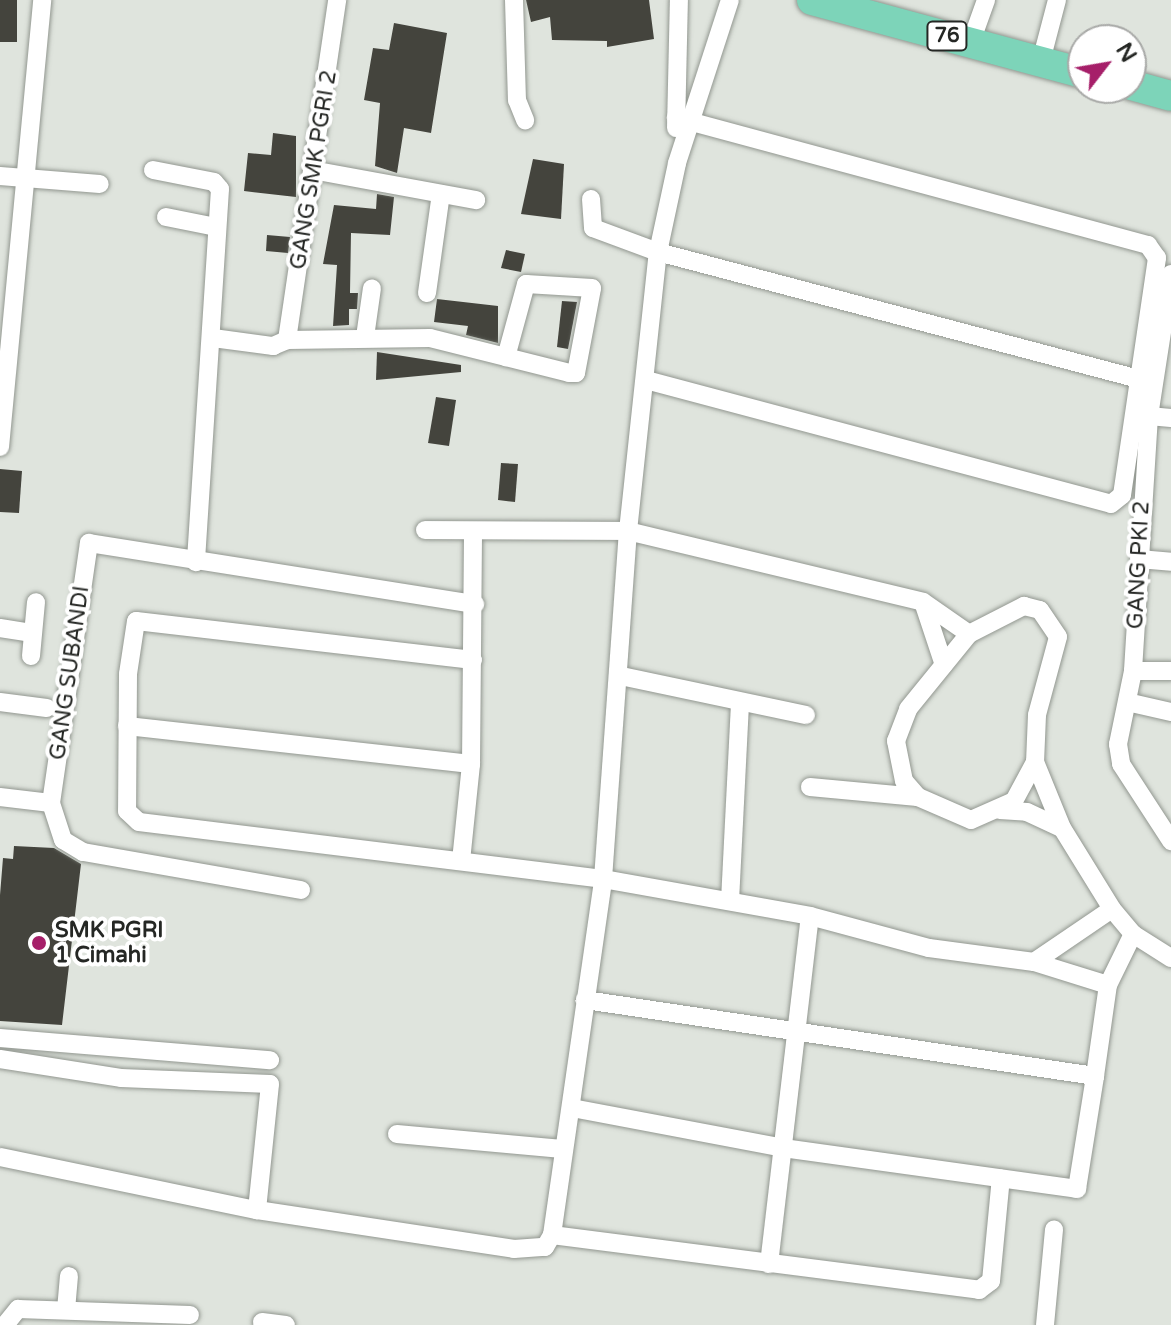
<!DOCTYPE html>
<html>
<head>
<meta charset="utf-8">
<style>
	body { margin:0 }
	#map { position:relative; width:1171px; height:1325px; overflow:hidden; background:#dfe4dd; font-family:"Varela Round",sans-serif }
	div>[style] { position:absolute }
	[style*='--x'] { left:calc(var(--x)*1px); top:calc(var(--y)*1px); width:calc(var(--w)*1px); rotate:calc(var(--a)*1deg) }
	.building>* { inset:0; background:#44443d }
	.roads { filter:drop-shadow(0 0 2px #929790) drop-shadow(0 0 2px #929790) }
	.street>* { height:18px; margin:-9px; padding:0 9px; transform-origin:9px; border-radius:9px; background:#fff }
	.primary>* { height:30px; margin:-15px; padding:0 15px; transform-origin:15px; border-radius:15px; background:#7dd4b9 }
	.dots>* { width:22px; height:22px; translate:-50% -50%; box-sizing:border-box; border:4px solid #fff; border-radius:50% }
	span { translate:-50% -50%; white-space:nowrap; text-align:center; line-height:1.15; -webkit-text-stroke:8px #fff; paint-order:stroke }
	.shield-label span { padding:2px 6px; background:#fff; border:2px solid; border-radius:6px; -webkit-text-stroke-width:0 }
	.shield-label { font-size:20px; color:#252724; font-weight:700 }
	.street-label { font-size:22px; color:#252724 }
	.poi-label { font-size:22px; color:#252724; font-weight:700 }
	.left { translate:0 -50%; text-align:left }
	.north { position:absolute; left:1067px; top:24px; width:80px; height:80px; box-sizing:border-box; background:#fff; border:2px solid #a8a9a7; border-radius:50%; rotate:59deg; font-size:22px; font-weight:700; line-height:32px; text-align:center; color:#252724 }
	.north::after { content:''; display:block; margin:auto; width:28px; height:36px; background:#a61f69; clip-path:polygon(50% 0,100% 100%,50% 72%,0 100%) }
</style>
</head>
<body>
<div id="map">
	<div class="building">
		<i style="clip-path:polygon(0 0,17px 0,17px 42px,0 42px)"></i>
		<i style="clip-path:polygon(526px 0,649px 0,654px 39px,607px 47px,607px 41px,552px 40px,550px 17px,531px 22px)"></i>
		<i style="clip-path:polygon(394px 23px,447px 33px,431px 133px,404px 128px,397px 173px,375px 166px,380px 103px,364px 100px,373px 48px,389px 50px)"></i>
		<i style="clip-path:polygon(273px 133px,296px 136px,296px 197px,244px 191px,248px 153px,271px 155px)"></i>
		<i style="clip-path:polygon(533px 159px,564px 164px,561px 219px,521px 214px)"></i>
		<i style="clip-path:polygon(377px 194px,394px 197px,390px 235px,351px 233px,350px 293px,358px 293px,357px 309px,349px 309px,349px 325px,333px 326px,337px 265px,323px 264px,334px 205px,376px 209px)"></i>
		<i style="clip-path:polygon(267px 235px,290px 237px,288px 253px,266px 251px)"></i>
		<i style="clip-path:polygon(506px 250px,525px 254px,521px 272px,501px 268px)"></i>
		<i style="clip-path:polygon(437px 299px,498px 306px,498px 343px,466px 335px,468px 326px,434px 322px)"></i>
		<i style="clip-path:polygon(562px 301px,577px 302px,568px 349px,557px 347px)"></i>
		<i style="clip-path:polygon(377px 352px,461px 365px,461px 372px,376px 380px)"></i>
		<i style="clip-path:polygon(436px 397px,456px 400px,449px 446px,428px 443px)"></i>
		<i style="clip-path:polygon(501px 463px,518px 464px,515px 502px,498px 500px)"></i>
		<i style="clip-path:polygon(0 469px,22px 471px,19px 513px,0 512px)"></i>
		<i style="clip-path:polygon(14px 846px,54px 848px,81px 864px,62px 1025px,0 1021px,0 895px,3px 858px,13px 859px)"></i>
	</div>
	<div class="roads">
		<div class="street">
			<i style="--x:514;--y:0;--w:100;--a:88.3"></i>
			<i style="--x:517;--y:100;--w:22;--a:68"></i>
			<i style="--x:971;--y:42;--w:45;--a:-70.3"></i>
			<i style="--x:1041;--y:61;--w:63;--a:-75.3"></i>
			<i style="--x:676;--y:128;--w:128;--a:-88.7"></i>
			<i style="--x:153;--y:170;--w:62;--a:11.1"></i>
			<i style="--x:214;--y:182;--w:9;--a:49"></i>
			<i style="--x:220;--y:189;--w:374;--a:93.7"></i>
			<i style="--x:312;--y:170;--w:167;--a:10.4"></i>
			<i style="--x:0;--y:176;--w:100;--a:4.6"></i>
			<i style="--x:591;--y:199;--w:29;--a:86"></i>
			<i style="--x:593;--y:228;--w:69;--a:20.3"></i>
			<i style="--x:658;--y:252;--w:497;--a:14.8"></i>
			<i style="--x:166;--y:217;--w:51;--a:11.3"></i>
			<i style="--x:1171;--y:274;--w:144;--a:98.8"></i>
			<i style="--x:1149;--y:416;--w:256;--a:93.6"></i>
			<i style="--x:1133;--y:671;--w:75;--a:101.6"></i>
			<i style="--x:1118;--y:744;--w:20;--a:81"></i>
			<i style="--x:1121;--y:764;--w:92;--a:57"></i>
			<i style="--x:427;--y:293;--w:100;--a:-82"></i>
			<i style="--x:365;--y:337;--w:49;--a:-81.9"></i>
			<i style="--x:213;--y:338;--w:61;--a:7.6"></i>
			<i style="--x:273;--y:346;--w:15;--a:-23"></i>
			<i style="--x:287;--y:340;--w:143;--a:-0.8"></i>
			<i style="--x:430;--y:338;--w:143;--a:14.1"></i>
			<i style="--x:569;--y:373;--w:7;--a:0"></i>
			<i style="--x:576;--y:373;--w:86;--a:-79.3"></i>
			<i style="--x:592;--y:288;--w:66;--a:-176.5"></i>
			<i style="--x:526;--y:284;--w:76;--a:105.3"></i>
			<i style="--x:287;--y:340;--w:344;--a:-81.6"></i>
			<i style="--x:646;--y:380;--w:481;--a:14.9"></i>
			<i style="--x:1111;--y:504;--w:14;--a:-39"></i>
			<i style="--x:1122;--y:495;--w:240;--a:-81.6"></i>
			<i style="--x:1157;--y:258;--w:16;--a:-125"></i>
			<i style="--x:1148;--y:245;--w:489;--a:-164.9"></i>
			<i style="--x:1149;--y:416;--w:22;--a:5"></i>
			<i style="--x:0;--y:447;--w:449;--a:-84.6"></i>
			<i style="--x:425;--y:530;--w:203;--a:0.3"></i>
			<i style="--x:628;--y:531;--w:303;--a:13.5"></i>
			<i style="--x:923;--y:602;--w:56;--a:34.8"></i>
			<i style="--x:1139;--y:559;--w:32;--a:5"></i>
			<i style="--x:923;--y:602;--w:66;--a:71.6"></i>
			<i style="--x:1024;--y:606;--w:16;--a:14"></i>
			<i style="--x:1040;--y:610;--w:32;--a:56"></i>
			<i style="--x:1058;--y:637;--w:81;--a:105.1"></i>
			<i style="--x:1037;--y:715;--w:47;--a:92.4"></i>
			<i style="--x:1035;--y:762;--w:44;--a:118.3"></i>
			<i style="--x:1014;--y:801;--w:47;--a:156.2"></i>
			<i style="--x:971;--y:820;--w:58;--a:-156.5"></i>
			<i style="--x:918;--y:797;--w:21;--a:-131"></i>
			<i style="--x:904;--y:781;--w:41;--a:-101.3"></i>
			<i style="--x:896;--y:741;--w:34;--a:-69"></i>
			<i style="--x:908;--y:709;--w:97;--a:-50.9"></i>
			<i style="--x:969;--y:634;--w:62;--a:-27"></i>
			<i style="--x:0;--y:628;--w:33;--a:9"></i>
			<i style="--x:31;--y:656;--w:54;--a:-84.7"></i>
			<i style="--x:473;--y:660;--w:339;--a:-173.4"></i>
			<i style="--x:136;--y:621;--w:54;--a:98.6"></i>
			<i style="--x:128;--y:674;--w:137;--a:90.4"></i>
			<i style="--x:127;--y:811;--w:16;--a:43"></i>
			<i style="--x:139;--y:822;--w:467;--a:7"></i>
			<i style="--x:603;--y:879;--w:210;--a:10.1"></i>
			<i style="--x:810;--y:916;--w:123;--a:15.1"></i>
			<i style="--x:929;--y:948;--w:106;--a:7.6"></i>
			<i style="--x:1034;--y:962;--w:77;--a:17.3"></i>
			<i style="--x:1133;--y:671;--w:38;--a:0"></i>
			<i style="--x:621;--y:676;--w:189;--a:11.9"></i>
			<i style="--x:0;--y:702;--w:47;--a:7.3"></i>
			<i style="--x:1127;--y:702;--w:45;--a:12.8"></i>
			<i style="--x:127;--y:726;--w:346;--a:6.3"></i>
			<i style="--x:1035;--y:762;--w:71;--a:67.8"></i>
			<i style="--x:1062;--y:828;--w:95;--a:58.3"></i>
			<i style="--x:1112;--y:909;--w:33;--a:50"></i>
			<i style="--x:1133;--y:934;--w:45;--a:32.3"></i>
			<i style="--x:810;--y:787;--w:108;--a:5.3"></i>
			<i style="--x:0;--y:797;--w:51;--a:6.7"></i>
			<i style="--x:1000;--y:810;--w:27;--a:4"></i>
			<i style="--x:1027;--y:812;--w:38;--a:25"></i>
			<i style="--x:461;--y:861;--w:98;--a:-84.1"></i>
			<i style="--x:471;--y:764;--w:231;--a:-89.5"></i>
			<i style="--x:301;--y:890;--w:221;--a:-170.1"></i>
			<i style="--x:83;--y:852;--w:23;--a:-149"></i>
			<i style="--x:63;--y:840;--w:39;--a:-108"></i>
			<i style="--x:51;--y:803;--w:263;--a:-81.7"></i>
			<i style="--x:89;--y:543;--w:391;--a:9"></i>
			<i style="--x:730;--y:901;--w:197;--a:-87.1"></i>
			<i style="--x:1034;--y:962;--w:94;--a:-34.2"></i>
			<i style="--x:0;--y:1038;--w:271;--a:4.7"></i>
			<i style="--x:0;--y:1059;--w:122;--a:8.9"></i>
			<i style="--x:121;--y:1078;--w:149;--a:2.3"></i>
			<i style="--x:270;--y:1084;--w:127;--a:95.9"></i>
			<i style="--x:1095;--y:1076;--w:92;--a:-81.9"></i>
			<i style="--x:1108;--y:985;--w:57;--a:-63.9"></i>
			<i style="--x:572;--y:1108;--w:215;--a:10.7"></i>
			<i style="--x:783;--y:1148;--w:297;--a:7.9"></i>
			<i style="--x:1077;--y:1189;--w:114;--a:-80.9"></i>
			<i style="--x:1095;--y:1076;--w:516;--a:-171.52"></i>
			<i style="--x:397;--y:1134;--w:166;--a:5.2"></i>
			<i style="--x:0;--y:1157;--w:262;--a:11.7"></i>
			<i style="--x:257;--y:1210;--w:260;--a:8.6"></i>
			<i style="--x:514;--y:1249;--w:31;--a:-4"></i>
			<i style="--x:545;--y:1247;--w:14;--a:-60"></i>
			<i style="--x:552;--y:1235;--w:360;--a:-81.8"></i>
			<i style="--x:603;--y:879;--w:349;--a:-85.9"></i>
			<i style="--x:628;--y:531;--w:281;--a:-83.9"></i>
			<i style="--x:658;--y:252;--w:91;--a:-77.9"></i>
			<i style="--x:677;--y:163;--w:171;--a:-72"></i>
			<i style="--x:552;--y:1235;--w:431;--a:7.3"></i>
			<i style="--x:979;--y:1290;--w:15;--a:-37"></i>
			<i style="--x:991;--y:1281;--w:103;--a:-84.5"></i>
			<i style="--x:769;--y:1264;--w:350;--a:-83.3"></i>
			<i style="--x:66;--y:1310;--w:34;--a:-85"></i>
			<i style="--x:262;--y:1322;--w:24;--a:7"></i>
			<i style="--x:5;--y:1325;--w:21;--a:-51"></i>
			<i style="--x:18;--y:1309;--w:172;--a:2"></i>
			<i style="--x:1045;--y:1325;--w:96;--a:-84.6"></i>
		</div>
		<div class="primary">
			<i style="--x:812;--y:0;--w:281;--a:15.1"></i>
			<i style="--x:1131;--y:85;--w:41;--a:15.4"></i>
		</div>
	</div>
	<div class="dots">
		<i style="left:39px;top:943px;background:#a61f69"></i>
	</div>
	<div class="shield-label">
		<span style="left:947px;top:36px">76</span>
	</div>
	<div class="street-label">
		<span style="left:314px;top:170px;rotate:-81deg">GANG SMK PGRI 2</span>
		<span style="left:1139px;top:565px;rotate:-87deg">GANG PKI 2</span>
		<span style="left:70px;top:673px;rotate:-82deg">GANG SUBANDI</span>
	</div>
	<div class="poi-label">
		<span class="left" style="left:55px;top:943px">SMK PGRI<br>1 Cimahi</span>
	</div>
	<div class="north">N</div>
</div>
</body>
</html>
